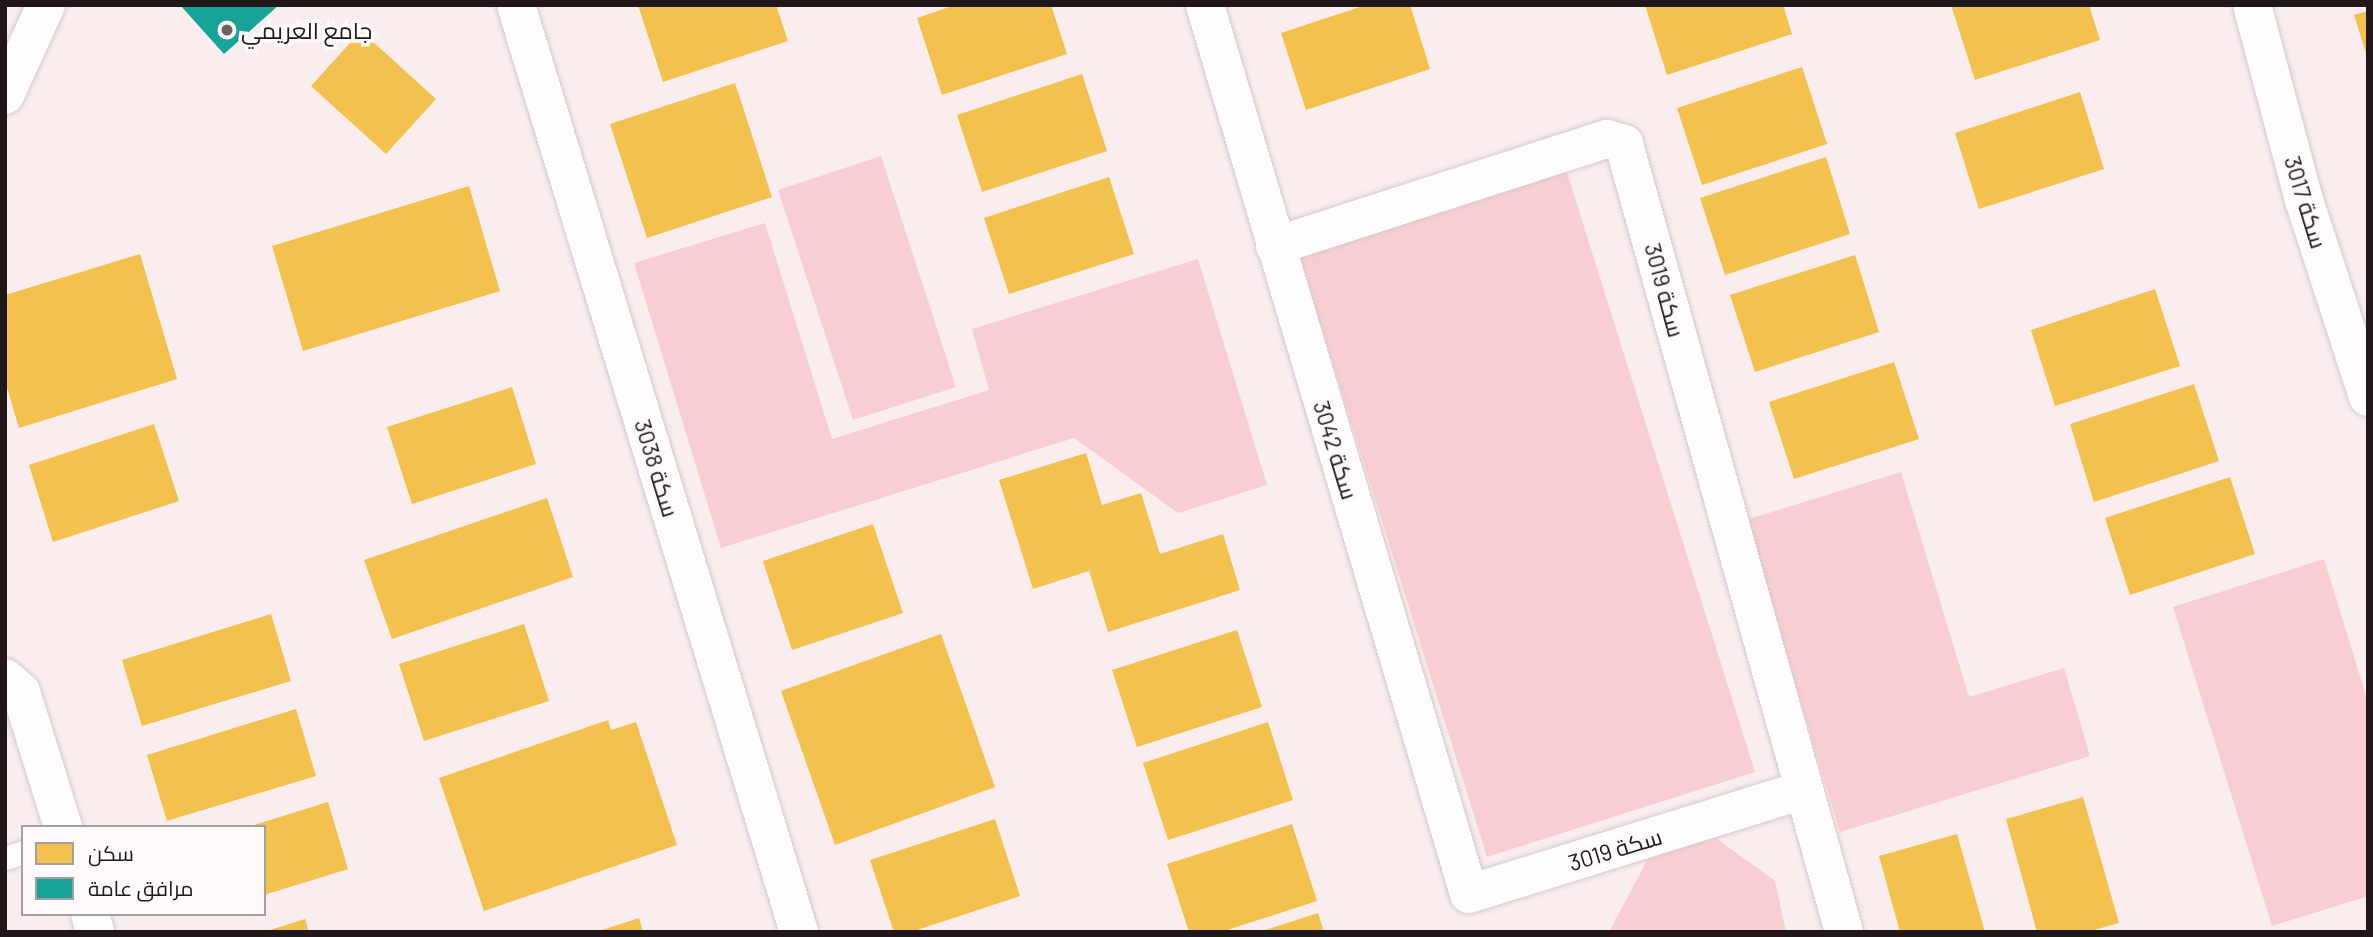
<!DOCTYPE html>
<html>
<head>
<meta charset="utf-8">
<style>
	body { margin:0 }
	#map { position:relative; width:2373px; height:937px; overflow:hidden; background:#f9edee; font-family:Barlow,Cairo,sans-serif }
	div>[style] { position:absolute }
	[style*='--x'] { left:calc(var(--x)*1px); top:calc(var(--y)*1px); width:calc(var(--w)*1px); rotate:calc(var(--a)*1deg) }
	.green>* { inset:0; background:#f9ced2 }
	.homes>* { inset:0; background:#f2c14e }
	.public>* { inset:0; background:#17a398 }
	.roads { filter:drop-shadow(0 0 2px #d4cacb) drop-shadow(0 0 2px #d4cacb) }
	.service>* { height:23px; margin:-11.5px; padding:0 11.5px; transform-origin:11.5px; border-radius:11.5px; background:#fefcfc }
	.minor>* { height:38px; margin:-19px; padding:0 19px; transform-origin:19px; border-radius:19px; background:#fefcfc }
	.secondary>* { height:38px; margin:-19px; padding:0 19px; transform-origin:19px; border-radius:19px; background:#fefcfc }
	.dots>* { width:19px; height:19px; translate:-50% -50%; box-sizing:border-box; border:4px solid #fffafa; border-radius:50% }
	span { translate:-50% -50%; white-space:nowrap; text-align:center; line-height:1.15; -webkit-text-stroke:7px #fffafa; paint-order:stroke }
	.poi-label { font-size:23px; color:#1f1718 }
	.left { translate:0 -50%; text-align:left }
	.street-label { font-size:23px; color:#1f1718 }
	.frame { position:absolute; inset:0; border:7px solid #1f1718; pointer-events:none }
	.legend { position:absolute; left:21px; top:825px; width:245px; height:91px; box-sizing:border-box; background:#fffafa; border:2px solid #a59fa0; margin:0; padding:9px 12px; list-style:none; font-size:21px; color:#1f1718 }
	.legend li { display:flex; align-items:center; gap:14px; height:35px }
	.legend b { width:35px; border:2px solid #a59fa0 }
</style>
</head>
<body>
<div id="map">
	<div class="green">
		<i style="clip-path:polygon(881px 156px,956px 387px,853px 420px,778px 190px)"></i>
		<i style="clip-path:polygon(1565px 166px,1755px 772px,1487px 857px,1298px 252px)"></i>
		<i style="clip-path:polygon(765px 223px,832px 439px,989px 390px,972px 329px,1198px 259px,1267px 485px,1178px 513px,1074px 438px,721px 548px,634px 263px)"></i>
		<i style="clip-path:polygon(1901px 472px,1969px 697px,2064px 668px,2090px 756px,1840px 832px,1746px 520px)"></i>
		<i style="clip-path:polygon(2324px 559px,2368px 702px,2368px 896px,2272px 926px,2173px 607px)"></i>
		<i style="clip-path:polygon(1709px 833px,1775px 881px,1786px 932px,1609px 932px,1650px 855px)"></i>
	</div>
	<div class="homes">
		<i style="clip-path:polygon(638px 5px,776px 5px,788px 41px,663px 82px)"></i>
		<i style="clip-path:polygon(955px 5px,1051px 5px,1067px 54px,942px 95px,917px 18px)"></i>
		<i style="clip-path:polygon(1366px 5px,1410px 5px,1430px 69px,1306px 110px,1281px 33px)"></i>
		<i style="clip-path:polygon(1645px 5px,1783px 5px,1792px 34px,1667px 75px)"></i>
		<i style="clip-path:polygon(1951px 5px,2089px 5px,2100px 40px,1975px 80px)"></i>
		<i style="clip-path:polygon(2368px 11px,2368px 56px,2367px 56px,2354px 15px)"></i>
		<i style="clip-path:polygon(361px 31px,436px 99px,386px 154px,311px 86px)"></i>
		<i style="clip-path:polygon(1802px 67px,1827px 144px,1702px 185px,1677px 108px)"></i>
		<i style="clip-path:polygon(1082px 74px,1107px 151px,982px 192px,957px 115px)"></i>
		<i style="clip-path:polygon(735px 83px,772px 197px,647px 238px,610px 124px)"></i>
		<i style="clip-path:polygon(2080px 92px,2104px 169px,1979px 209px,1955px 133px)"></i>
		<i style="clip-path:polygon(1826px 157px,1850px 234px,1725px 275px,1700px 198px)"></i>
		<i style="clip-path:polygon(1109px 177px,1134px 254px,1009px 294px,984px 218px)"></i>
		<i style="clip-path:polygon(469px 186px,500px 291px,303px 351px,272px 246px)"></i>
		<i style="clip-path:polygon(140px 254px,177px 379px,19px 428px,5px 381px,5px 295px)"></i>
		<i style="clip-path:polygon(1855px 255px,1879px 332px,1755px 372px,1730px 295px)"></i>
		<i style="clip-path:polygon(2155px 289px,2180px 366px,2055px 406px,2031px 330px)"></i>
		<i style="clip-path:polygon(1894px 362px,1919px 439px,1794px 479px,1769px 402px)"></i>
		<i style="clip-path:polygon(2194px 384px,2219px 461px,2094px 502px,2070px 424px)"></i>
		<i style="clip-path:polygon(512px 387px,536px 464px,412px 504px,387px 427px)"></i>
		<i style="clip-path:polygon(154px 424px,179px 501px,53px 542px,29px 465px)"></i>
		<i style="clip-path:polygon(1086px 453px,1102px 505px,1141px 493px,1160px 554px,1223px 534px,1240px 590px,1108px 632px,1089px 571px,1033px 589px,999px 480px)"></i>
		<i style="clip-path:polygon(2230px 477px,2255px 554px,2130px 595px,2105px 518px)"></i>
		<i style="clip-path:polygon(547px 498px,573px 577px,392px 639px,364px 560px)"></i>
		<i style="clip-path:polygon(873px 524px,903px 613px,792px 650px,763px 561px)"></i>
		<i style="clip-path:polygon(271px 614px,291px 681px,142px 726px,122px 660px)"></i>
		<i style="clip-path:polygon(524px 624px,549px 701px,424px 741px,399px 664px)"></i>
		<i style="clip-path:polygon(1237px 630px,1262px 707px,1137px 747px,1112px 670px)"></i>
		<i style="clip-path:polygon(941px 634px,995px 787px,835px 845px,781px 691px)"></i>
		<i style="clip-path:polygon(296px 709px,316px 776px,167px 821px,147px 755px)"></i>
		<i style="clip-path:polygon(608px 720px,611px 730px,636px 722px,677px 845px,484px 911px,439px 778px)"></i>
		<i style="clip-path:polygon(1268px 722px,1293px 800px,1168px 840px,1143px 763px)"></i>
		<i style="clip-path:polygon(2083px 797px,2119px 923px,2087px 932px,2037px 932px,2006px 819px)"></i>
		<i style="clip-path:polygon(328px 802px,348px 869px,264px 895px,264px 827px,251px 826px)"></i>
		<i style="clip-path:polygon(995px 819px,1020px 896px,911px 932px,894px 932px,870px 860px)"></i>
		<i style="clip-path:polygon(1292px 824px,1317px 901px,1221px 932px,1189px 932px,1167px 864px)"></i>
		<i style="clip-path:polygon(1957px 834px,1985px 932px,1900px 932px,1879px 856px)"></i>
		<i style="clip-path:polygon(1318px 913px,1324px 932px,1262px 932px,1262px 931px)"></i>
		<i style="clip-path:polygon(639px 918px,643px 932px,599px 932px,599px 931px)"></i>
		<i style="clip-path:polygon(305px 919px,309px 932px,268px 932px,267px 931px)"></i>
	</div>
	<div class="public">
		<i style="clip-path:polygon(180px 5px,279px 5px,224px 54px)"></i>
	</div>
	<div class="roads">
		<div class="service">
			<i style="--x:5;--y:858;--w:19;--a:-18"></i>
		</div>
		<div class="minor">
			<i style="--x:516;--y:5;--w:969;--a:73.02"></i>
			<i style="--x:1205;--y:5;--w:927;--a:73.46"></i>
			<i style="--x:1469;--y:894;--w:349;--a:-17.3"></i>
			<i style="--x:2252;--y:5;--w:202;--a:75.1"></i>
			<i style="--x:2304;--y:200;--w:207;--a:72"></i>
			<i style="--x:1275;--y:246;--w:349;--a:-17.9"></i>
			<i style="--x:1607;--y:139;--w:18;--a:16"></i>
			<i style="--x:1624;--y:144;--w:818;--a:74.4"></i>
			<i style="--x:5;--y:678;--w:21;--a:41"></i>
			<i style="--x:21;--y:692;--w:141;--a:72.7"></i>
			<i style="--x:90;--y:914;--w:19;--a:74"></i>
		</div>
		<div class="secondary">
			<i style="--x:5;--y:95;--w:99;--a:-65.5"></i>
		</div>
	</div>
	<div class="dots">
		<i style="left:227px;top:30px;background:#6b6263"></i>
	</div>
	<div class="poi-label">
		<span class="left" style="left:241px;top:30px">جامع العريمي</span>
	</div>
	<div class="street-label">
		<span style="left:2306px;top:202px;rotate:73deg">سكة 3017</span>
		<span style="left:1665px;top:290px;rotate:75deg">سكة 3019</span>
		<span style="left:1336px;top:450px;rotate:73deg">سكة 3042</span>
		<span style="left:657px;top:468px;rotate:73deg">سكة 3038</span>
		<span style="left:1615px;top:849px;rotate:-17deg">سكة 3019</span>
	</div>
	<div class="frame"></div>
	<ul class="legend">
	<li><b style="height:19px;background:#f2c14e"></b>سكن</li>
	<li><b style="height:19px;background:#17a398"></b>مرافق عامة</li>
	</ul>
</div>
</body>
</html>
